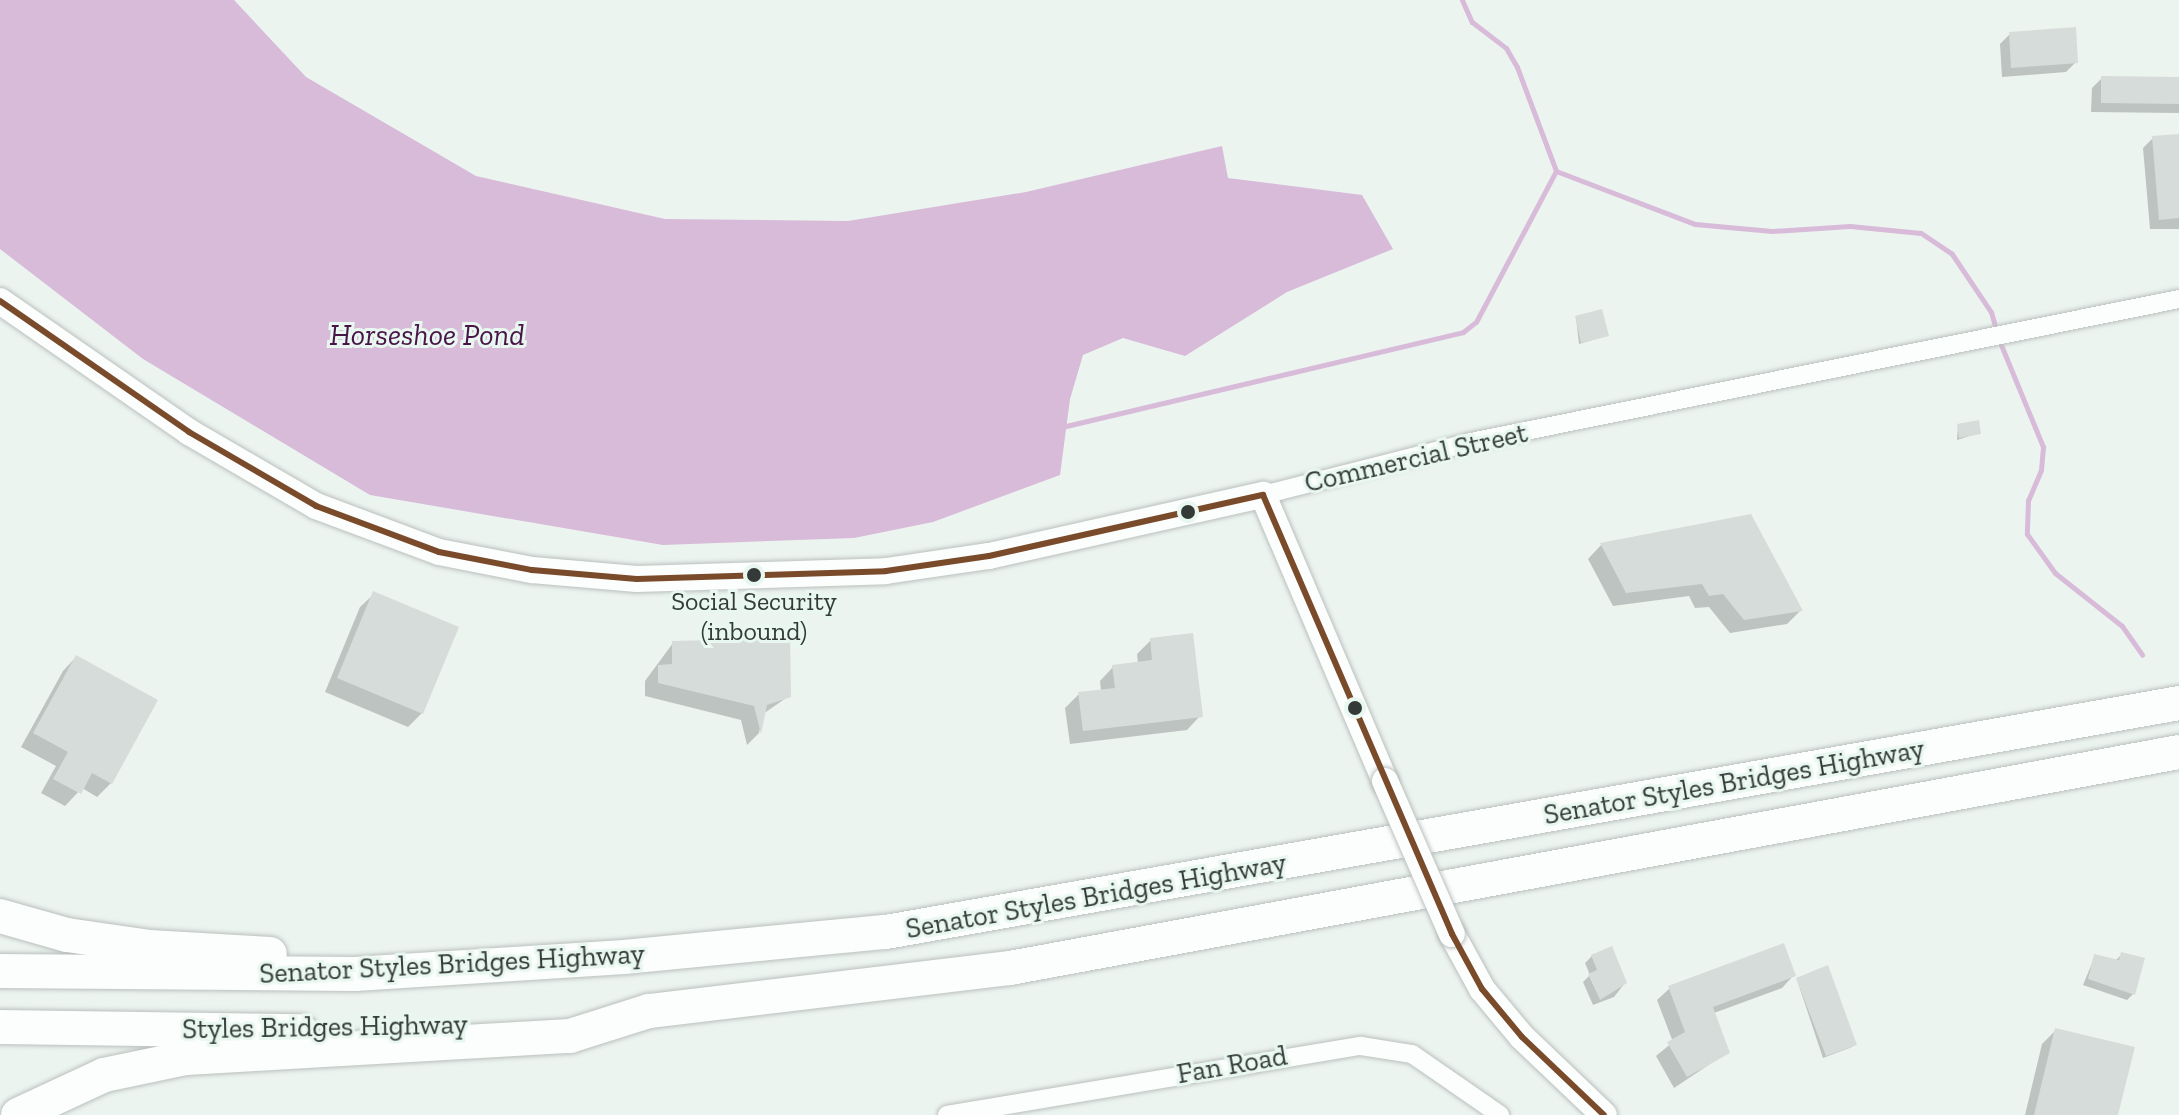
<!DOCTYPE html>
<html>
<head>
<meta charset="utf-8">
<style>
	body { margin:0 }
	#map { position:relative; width:2179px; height:1115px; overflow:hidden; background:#ecf4f0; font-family:"Zilla Slab",serif }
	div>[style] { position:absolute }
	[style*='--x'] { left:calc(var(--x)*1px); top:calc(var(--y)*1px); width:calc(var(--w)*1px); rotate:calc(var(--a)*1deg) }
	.water>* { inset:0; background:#d8bbd8 }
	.shadow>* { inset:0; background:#0003 }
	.stream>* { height:5px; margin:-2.5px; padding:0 2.5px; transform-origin:2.5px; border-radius:2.5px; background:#d8bbd8 }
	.building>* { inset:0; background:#d6dcd9 }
	.roads { filter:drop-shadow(0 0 2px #bac0bd) drop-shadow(0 0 2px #bac0bd) }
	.street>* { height:18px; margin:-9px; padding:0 9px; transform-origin:9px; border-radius:9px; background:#fcfdfd }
	.secondary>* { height:26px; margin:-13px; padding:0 13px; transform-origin:13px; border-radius:13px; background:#fcfdfd }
	.highway>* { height:34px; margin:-17px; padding:0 17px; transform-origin:17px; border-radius:17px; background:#fcfdfd }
	.bridges { filter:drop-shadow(0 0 2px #bac0bd) drop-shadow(0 0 2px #bac0bd) }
	.secondary-bridge>* { height:26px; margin:-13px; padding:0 13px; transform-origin:13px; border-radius:13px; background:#fcfdfd }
	.bus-1>* { height:6px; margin:-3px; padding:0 3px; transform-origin:3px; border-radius:3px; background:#7a4b2a }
	.dots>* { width:22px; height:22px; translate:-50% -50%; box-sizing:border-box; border:4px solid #e8f7f0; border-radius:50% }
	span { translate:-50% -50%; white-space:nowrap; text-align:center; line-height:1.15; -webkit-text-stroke:6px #e8f7f0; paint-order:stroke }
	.bus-label { font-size:26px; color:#343a37 }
	.street-label { font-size:28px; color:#343a37 }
	.water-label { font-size:30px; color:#491448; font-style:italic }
</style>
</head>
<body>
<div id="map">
	<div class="water">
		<i style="clip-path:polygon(0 0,234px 0,306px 77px,476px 176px,665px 219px,848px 221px,1026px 192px,1222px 146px,1228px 178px,1362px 195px,1393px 249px,1287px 292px,1185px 356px,1123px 338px,1083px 355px,1070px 399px,1060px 475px,933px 522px,854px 538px,663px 545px,370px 495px,143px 359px,0 249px)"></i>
	</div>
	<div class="shadow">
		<i style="clip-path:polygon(2010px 34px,2076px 62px,2066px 72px,2002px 77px,2000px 44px)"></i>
		<i style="clip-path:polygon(2102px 78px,2179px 79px,2179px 113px,2091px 112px,2092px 88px)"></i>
		<i style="clip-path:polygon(2179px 136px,2179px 229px,2150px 229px,2143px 148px,2153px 138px)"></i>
		<i style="clip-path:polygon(1576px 318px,1606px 336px,1579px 344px)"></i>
		<i style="clip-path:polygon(1958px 426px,1979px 433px,1957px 440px)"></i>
		<i style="clip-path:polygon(1601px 545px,1800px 611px,1787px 624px,1730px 633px,1709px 607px,1695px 608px,1689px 596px,1613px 606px,1588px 559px)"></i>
		<i style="clip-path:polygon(374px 594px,422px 713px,408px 727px,325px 692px,360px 607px)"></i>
		<i style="clip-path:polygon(1151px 640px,1200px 716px,1187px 730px,1070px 744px,1065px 708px,1079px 694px,1101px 691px,1100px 681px,1113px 667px,1138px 664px,1137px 654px)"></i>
		<i style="clip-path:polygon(673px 643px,789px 696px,763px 714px,759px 733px,747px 745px,741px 720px,645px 696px,645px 681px)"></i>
		<i style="clip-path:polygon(76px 657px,111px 783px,97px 797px,82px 788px,65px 806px,41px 793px,56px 766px,21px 747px,63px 671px)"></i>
		<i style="clip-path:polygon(2122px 954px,2133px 994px,2127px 1000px,2083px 985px,2095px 956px,2115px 961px)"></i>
		<i style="clip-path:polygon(1592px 956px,1625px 983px,1614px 997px,1593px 1005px,1583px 982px,1590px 975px,1585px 963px)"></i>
		<i style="clip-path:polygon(1794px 975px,1782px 988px,1714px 1013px,1728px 1052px,1674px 1088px,1656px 1056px,1673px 1042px,1657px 1000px,1670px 988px)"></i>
		<i style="clip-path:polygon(1797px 980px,1855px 1044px,1852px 1047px,1823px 1058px)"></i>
		<i style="clip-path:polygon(2056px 1030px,2116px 1115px,2025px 1115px,2042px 1044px)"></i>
	</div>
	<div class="stream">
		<i style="--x:1462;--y:0;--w:24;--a:66"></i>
		<i style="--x:1472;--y:22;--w:43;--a:37.4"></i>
		<i style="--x:1506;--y:48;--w:22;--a:60"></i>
		<i style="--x:1517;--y:67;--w:111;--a:69.4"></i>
		<i style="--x:1556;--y:171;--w:149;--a:20.9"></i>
		<i style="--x:1695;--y:224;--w:77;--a:5.2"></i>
		<i style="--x:1772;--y:231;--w:78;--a:-3.7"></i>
		<i style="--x:1850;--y:226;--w:71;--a:5.6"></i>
		<i style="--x:1921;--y:233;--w:37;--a:34"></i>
		<i style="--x:1952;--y:254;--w:70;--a:56.1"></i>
		<i style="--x:1991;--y:312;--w:19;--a:74"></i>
		<i style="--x:1999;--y:340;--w:116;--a:67.6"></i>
		<i style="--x:2043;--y:447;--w:23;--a:95"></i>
		<i style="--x:2041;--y:470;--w:33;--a:113"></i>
		<i style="--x:2028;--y:500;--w:34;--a:92"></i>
		<i style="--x:2027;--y:534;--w:48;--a:54.3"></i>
		<i style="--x:2055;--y:573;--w:85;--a:38.3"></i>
		<i style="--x:2122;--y:626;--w:35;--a:55"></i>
		<i style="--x:1066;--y:426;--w:408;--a:-13.3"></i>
		<i style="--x:1463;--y:332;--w:16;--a:-38"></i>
		<i style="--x:1476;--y:322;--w:171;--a:-62.1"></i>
	</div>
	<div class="building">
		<i style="clip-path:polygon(2076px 27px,2078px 63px,2011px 68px,2009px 32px)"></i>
		<i style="clip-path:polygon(2101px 76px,2179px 77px,2179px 104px,2101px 103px)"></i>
		<i style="clip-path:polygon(2179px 134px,2179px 218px,2159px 220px,2152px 136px)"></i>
		<i style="clip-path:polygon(1602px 309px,1609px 336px,1581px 343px,1575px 316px)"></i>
		<i style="clip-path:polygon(1979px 420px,1981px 434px,1959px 438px,1957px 424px)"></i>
		<i style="clip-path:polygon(1751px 514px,1803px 611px,1744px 620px,1723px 594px,1709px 596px,1702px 584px,1626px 593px,1600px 543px)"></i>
		<i style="clip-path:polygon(373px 591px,459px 627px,423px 714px,337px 678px)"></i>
		<i style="clip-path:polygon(1193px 633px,1203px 717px,1083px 731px,1078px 692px,1115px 688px,1112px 665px,1152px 660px,1150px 638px)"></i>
		<i style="clip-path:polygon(790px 638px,791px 697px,767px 705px,761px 734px,754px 706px,658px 683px,658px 665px,672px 664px,672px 641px)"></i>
		<i style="clip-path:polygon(76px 655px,158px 700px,112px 784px,92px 773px,81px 794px,53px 779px,68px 752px,33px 733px)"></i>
		<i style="clip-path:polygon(1784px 943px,1796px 976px,1713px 1007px,1730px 1053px,1687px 1077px,1667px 1042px,1685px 1032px,1668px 986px)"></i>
		<i style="clip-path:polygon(1612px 946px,1627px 983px,1600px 1000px,1588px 974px,1597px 970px,1591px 955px)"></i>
		<i style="clip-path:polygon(2121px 952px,2145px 958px,2135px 995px,2088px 979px,2094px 954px,2119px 960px)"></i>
		<i style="clip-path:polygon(1828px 965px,1857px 1045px,1826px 1056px,1796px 978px)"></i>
		<i style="clip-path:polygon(2055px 1028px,2135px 1047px,2118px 1115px,2034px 1115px)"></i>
	</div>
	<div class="roads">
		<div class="street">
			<i style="--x:1263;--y:495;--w:215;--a:-14.3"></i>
			<i style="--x:1471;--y:442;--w:722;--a:-11.42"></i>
			<i style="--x:947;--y:1115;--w:420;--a:-9.5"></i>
			<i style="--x:1361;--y:1046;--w:52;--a:8.9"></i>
			<i style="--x:1412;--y:1054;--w:107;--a:34.7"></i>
		</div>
		<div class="secondary">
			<i style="--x:0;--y:301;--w:230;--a:34.7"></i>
			<i style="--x:189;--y:432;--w:147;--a:30.2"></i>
			<i style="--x:316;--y:506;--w:131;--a:20.5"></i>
			<i style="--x:439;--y:552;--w:95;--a:11"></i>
			<i style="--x:532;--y:570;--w:105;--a:4.9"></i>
			<i style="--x:637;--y:579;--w:249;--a:-1.8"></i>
			<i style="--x:886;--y:571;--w:104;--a:-8.3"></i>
			<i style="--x:989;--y:556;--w:281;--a:-12.6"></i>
			<i style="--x:1263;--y:495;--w:311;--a:66.9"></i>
			<i style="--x:1452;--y:934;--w:63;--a:61.4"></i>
			<i style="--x:1482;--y:989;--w:62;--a:50.2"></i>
			<i style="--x:1522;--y:1037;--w:113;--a:43.6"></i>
		</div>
		<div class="highway">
			<i style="--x:0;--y:916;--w:70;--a:15.8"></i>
			<i style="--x:67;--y:935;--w:84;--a:8.2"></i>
			<i style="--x:150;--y:947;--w:120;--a:3.3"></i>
			<i style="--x:0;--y:971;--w:355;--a:0.5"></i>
			<i style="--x:355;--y:974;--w:270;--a:-3.6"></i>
			<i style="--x:624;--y:957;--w:263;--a:-5.5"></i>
			<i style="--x:886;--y:932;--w:1313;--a:-10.04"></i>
			<i style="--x:0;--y:1027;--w:301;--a:0.8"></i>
			<i style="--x:18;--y:1115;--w:95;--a:-24.9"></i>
			<i style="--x:104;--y:1075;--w:84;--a:-11.7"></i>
			<i style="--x:186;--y:1058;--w:385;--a:-3.3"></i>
			<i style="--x:570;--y:1036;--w:83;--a:-17.6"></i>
			<i style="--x:649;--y:1011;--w:364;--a:-6.8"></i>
			<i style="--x:1010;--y:968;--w:1189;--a:-10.47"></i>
		</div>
	</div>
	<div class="bridges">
		<div class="secondary-bridge">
			<i style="--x:1385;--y:781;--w:167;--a:66.4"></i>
		</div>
	</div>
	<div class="bus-1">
		<i style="--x:0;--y:301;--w:230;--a:34.7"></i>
		<i style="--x:189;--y:432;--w:147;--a:30.2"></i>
		<i style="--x:316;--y:506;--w:131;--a:20.5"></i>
		<i style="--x:439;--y:552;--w:95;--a:11"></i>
		<i style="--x:532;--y:570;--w:105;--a:4.9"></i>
		<i style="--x:637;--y:579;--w:249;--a:-1.8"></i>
		<i style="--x:886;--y:571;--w:104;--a:-8.3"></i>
		<i style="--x:989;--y:556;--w:281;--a:-12.6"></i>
		<i style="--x:1263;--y:495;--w:478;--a:66.7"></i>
		<i style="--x:1452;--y:934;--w:63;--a:61.4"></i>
		<i style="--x:1482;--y:989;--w:62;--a:50.2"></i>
		<i style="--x:1522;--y:1037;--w:113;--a:43.6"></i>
	</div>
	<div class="dots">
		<i style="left:1188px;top:512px;background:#343a37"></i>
		<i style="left:754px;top:575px;background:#343a37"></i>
		<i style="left:1355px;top:708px;background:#343a37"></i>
	</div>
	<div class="bus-label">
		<span style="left:754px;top:617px">Social Security<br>(inbound)</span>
	</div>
	<div class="street-label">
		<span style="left:1416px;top:458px;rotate:-13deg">Commercial Street</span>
		<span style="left:1734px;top:782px;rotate:-10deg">Senator Styles Bridges Highway</span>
		<span style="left:1096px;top:896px;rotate:-10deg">Senator Styles Bridges Highway</span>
		<span style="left:452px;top:964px;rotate:-3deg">Senator Styles Bridges Highway</span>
		<span style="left:325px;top:1027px;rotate:-1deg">Styles Bridges Highway</span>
		<span style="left:1232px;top:1065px;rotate:-10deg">Fan Road</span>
	</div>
	<div class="water-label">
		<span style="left:427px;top:335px">Horseshoe Pond</span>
	</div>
</div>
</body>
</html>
